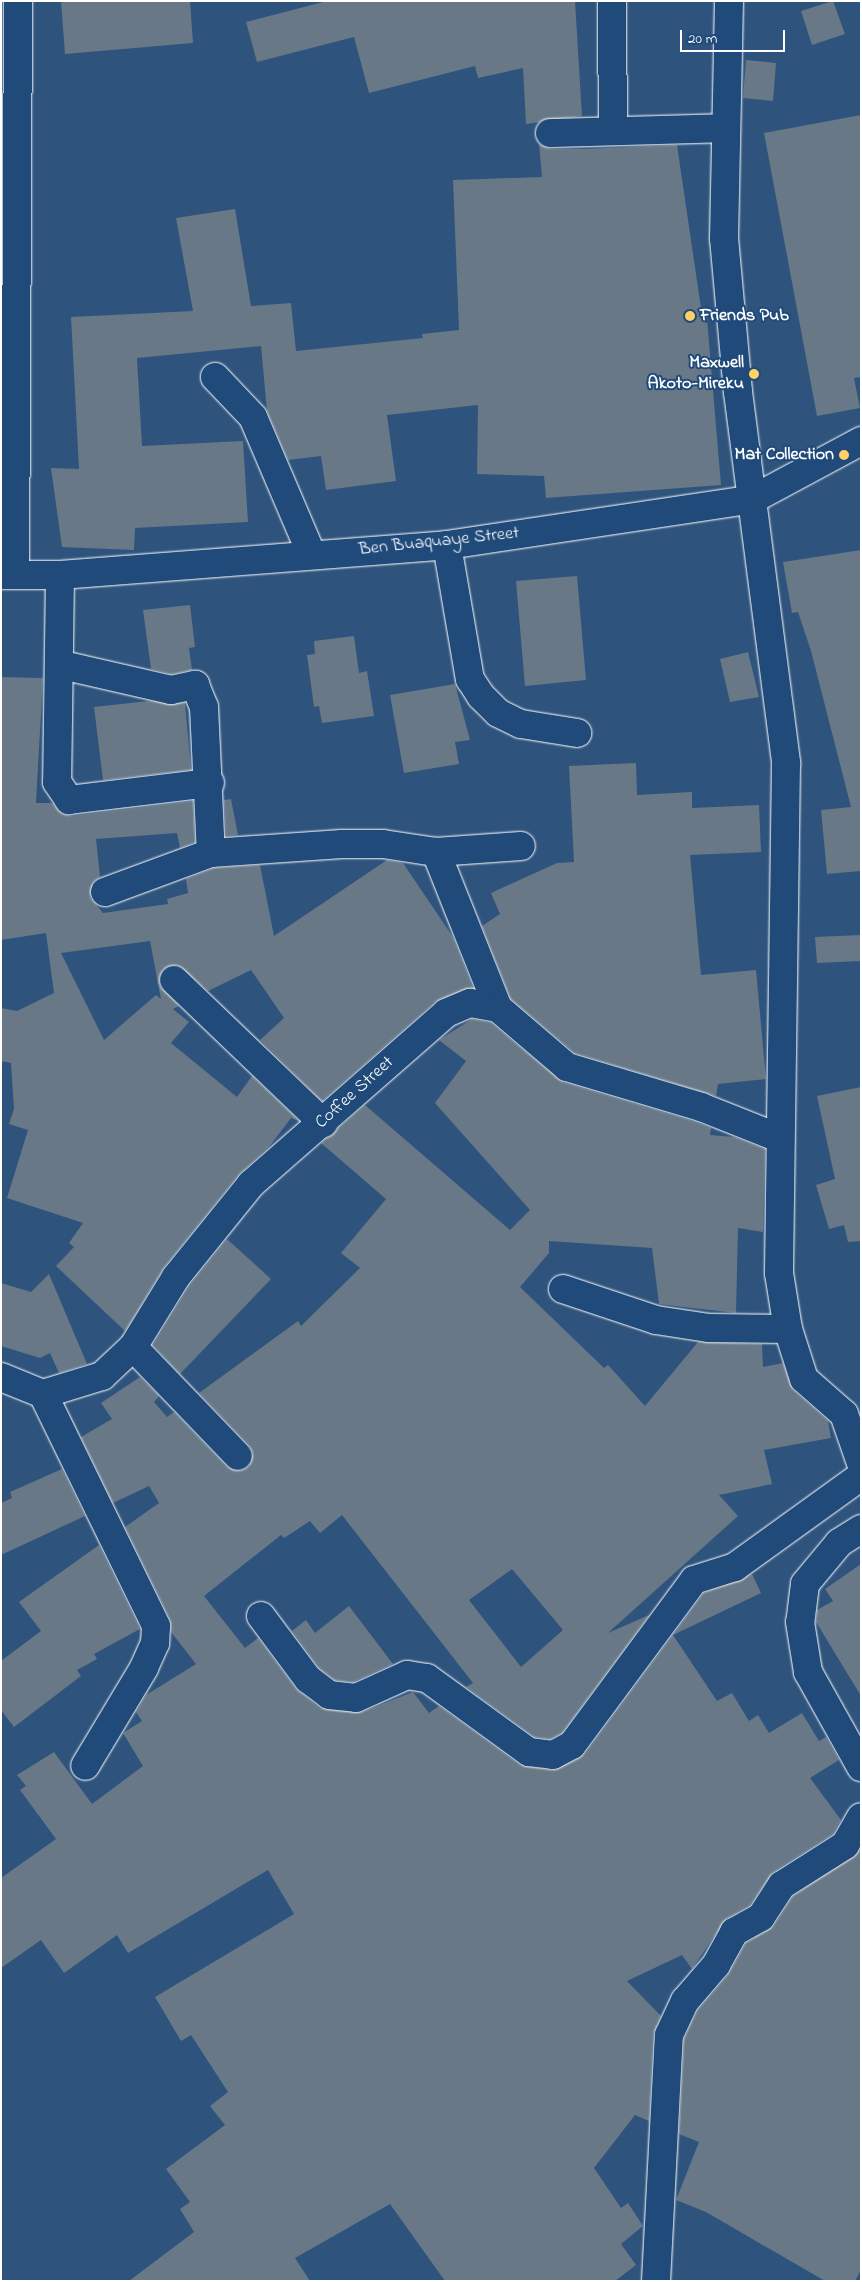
<!DOCTYPE html>
<html>
<head>
<meta charset="utf-8">
<style>
	body { margin:0 }
	#map { position:relative; width:862px; height:2282px; overflow:hidden; background:#2e537d; font-family:"Indie Flower",sans-serif }
	div>[style] { position:absolute }
	[style*='--x'] { left:calc(var(--x)*1px); top:calc(var(--y)*1px); width:calc(var(--w)*1px); rotate:calc(var(--a)*1deg) }
	.building>* { inset:0; background:#687887 }
	.roads { filter:drop-shadow(0 0 1px #fff) drop-shadow(0 0 1px #fff) }
	.minor>* { height:28px; margin:-14px; padding:0 14px; transform-origin:14px; border-radius:14px; background:#1f4a7a }
	.dots>* { width:14px; height:14px; translate:-50% -50%; box-sizing:border-box; border:2px solid #1f4a7a; border-radius:50% }
	span { translate:-50% -50%; white-space:nowrap; text-align:center; line-height:1.15; -webkit-text-stroke:4px #1f4a7a; paint-order:stroke }
	.poi-label { font-size:18px; color:#fff; font-weight:700 }
	.left { translate:0 -50%; text-align:left }
	.right { translate:-100% -50%; text-align:right }
	.street-label { font-size:18px; color:#fff }
	.frame { position:absolute; inset:0; border:2px solid #fff; pointer-events:none }
	.scale { position:absolute; left:680px; top:30px; width:105px; height:22px; box-sizing:border-box; border:2px solid #fff; border-top:0; padding-left:6px; font-size:15px; line-height:18px; white-space:nowrap; color:#fff; -webkit-text-stroke:4px #1f4a7a; paint-order:stroke }
</style>
</head>
<body>
<div id="map">
	<div class="building">
		<i style="clip-path:polygon(61px 1px,190px 1px,193px 43px,65px 54px)"></i>
		<i style="clip-path:polygon(327px 1px,575px 1px,582px 116px,526px 124px,523px 68px,478px 78px,475px 66px,369px 93px,354px 37px,257px 62px,246px 22px)"></i>
		<i style="clip-path:polygon(833px 1px,845px 34px,812px 45px,801px 11px)"></i>
		<i style="clip-path:polygon(746px 60px,776px 63px,773px 101px,743px 98px)"></i>
		<i style="clip-path:polygon(861px 115px,861px 377px,854px 378px,860px 408px,817px 416px,764px 133px)"></i>
		<i style="clip-path:polygon(539px 144px,550px 149px,584px 149px,677px 145px,701px 308px,706px 307px,721px 485px,546px 498px,544px 476px,477px 474px,478px 405px,387px 415px,396px 481px,326px 490px,321px 456px,288px 460px,267px 411px,261px 346px,137px 358px,142px 446px,243px 441px,248px 522px,135px 528px,134px 550px,62px 547px,51px 468px,79px 469px,71px 317px,193px 311px,176px 218px,235px 209px,251px 306px,291px 303px,296px 351px,423px 338px,422px 334px,459px 330px,453px 180px,542px 177px)"></i>
		<i style="clip-path:polygon(861px 550px,861px 871px,827px 874px,821px 810px,851px 807px,811px 651px,798px 612px,792px 613px,783px 562px)"></i>
		<i style="clip-path:polygon(577px 576px,586px 680px,525px 686px,516px 581px)"></i>
		<i style="clip-path:polygon(190px 605px,195px 647px,189px 648px,192px 670px,171px 674px,151px 669px,143px 610px)"></i>
		<i style="clip-path:polygon(354px 636px,359px 673px,367px 671px,374px 716px,322px 723px,319px 706px,314px 707px,307px 655px,315px 654px,314px 641px)"></i>
		<i style="clip-path:polygon(748px 652px,759px 697px,730px 702px,720px 659px)"></i>
		<i style="clip-path:polygon(evenodd,1px 677px,43px 678px,36px 803px,52px 803px,62px 814px,71px 816px,193px 801px,195px 842px,180px 848px,177px 833px,96px 839px,100px 877px,93px 882px,90px 897px,103px 913px,168px 904px,167px 899px,188px 893px,186px 879px,214px 868px,260px 865px,274px 936px,387px 860px,403px 863px,453px 937px,473px 988px,436px 1001px,322px 1101px,260px 1040px,284px 1018px,251px 970px,208px 991px,178px 965px,163px 969px,159px 985px,179px 1006px,173px 1009px,189px 1022px,171px 1043px,237px 1097px,252px 1076px,299px 1121px,291px 1118px,269px 1147px,239px 1174px,164px 1267px,125px 1331px,56px 1266px,74px 1247px,69px 1243px,83px 1223px,7px 1198px,28px 1130px,9px 1124px,14px 1109px,11px 1063px,1px 1061px,1px 1008px,17px 1011px,54px 993px,46px 933px,1px 940px,1px 677px,150px 941px,161px 999px,156px 995px,104px 1040px,61px 953px,150px 941px)"></i>
		<i style="clip-path:polygon(455px 684px,470px 740px,455px 742px,459px 764px,404px 773px,390px 695px)"></i>
		<i style="clip-path:polygon(148px 701px,185px 703px,191px 770px,103px 780px,94px 707px)"></i>
		<i style="clip-path:polygon(636px 763px,637px 795px,692px 792px,692px 808px,759px 805px,761px 852px,690px 855px,701px 975px,756px 970px,766px 1079px,718px 1084px,716px 1096px,575px 1053px,511px 999px,482px 926px,500px 914px,491px 893px,557px 863px,574px 862px,569px 766px)"></i>
		<i style="clip-path:polygon(231px 799px,238px 835px,226px 836px,224px 800px)"></i>
		<i style="clip-path:polygon(861px 935px,861px 961px,817px 963px,815px 937px)"></i>
		<i style="clip-path:polygon(evenodd,472px 1019px,491px 1023px,562px 1082px,696px 1122px,711px 1128px,710px 1135px,734px 1137px,765px 1149px,763px 1232px,738px 1228px,736px 1313px,659px 1304px,652px 1248px,549px 1241px,549px 1253px,520px 1287px,604px 1368px,608px 1365px,645px 1406px,698px 1342px,762px 1344px,763px 1367px,783px 1363px,793px 1390px,828px 1421px,831px 1438px,764px 1450px,772px 1484px,719px 1495px,738px 1516px,608px 1633px,649px 1615px,562px 1733px,550px 1739px,535px 1737px,466px 1687px,473px 1683px,342px 1515px,320px 1533px,310px 1521px,284px 1538px,281px 1535px,204px 1596px,245px 1648px,258px 1638px,296px 1689px,320px 1708px,362px 1712px,413px 1692px,429px 1713px,439px 1706px,520px 1765px,552px 1770px,585px 1754px,704px 1593px,752px 1574px,761px 1593px,673px 1635px,717px 1701px,732px 1693px,749px 1721px,758px 1715px,769px 1733px,802px 1713px,819px 1741px,826px 1737px,839px 1760px,810px 1778px,841px 1820px,833px 1834px,773px 1872px,750px 1905px,726px 1919px,692px 1969px,682px 1955px,627px 1981px,661px 2016px,653px 2034px,649px 2121px,635px 2115px,594px 2168px,621px 2208px,628px 2203px,643px 2226px,621px 2244px,636px 2265px,615px 2281px,445px 2281px,390px 2204px,295px 2258px,310px 2281px,129px 2281px,194px 2232px,180px 2209px,190px 2202px,166px 2169px,225px 2125px,210px 2106px,228px 2092px,191px 2035px,181px 2041px,155px 1997px,294px 1914px,268px 1870px,128px 1953px,117px 1935px,64px 1973px,41px 1940px,1px 1968px,1px 1878px,56px 1839px,20px 1790px,26px 1786px,17px 1775px,54px 1752px,92px 1804px,143px 1766px,123px 1733px,142px 1721px,136px 1712px,146px 1695px,196px 1664px,171px 1632px,170px 1619px,125px 1527px,159px 1503px,149px 1486px,113px 1503px,81px 1437px,112px 1419px,101px 1403px,140px 1377px,159px 1396px,154px 1402px,167px 1417px,174px 1412px,227px 1467px,241px 1471px,249px 1467px,253px 1453px,250px 1446px,199px 1393px,298px 1321px,301px 1326px,360px 1268px,341px 1253px,386px 1199px,321px 1143px,365px 1105px,510px 1230px,530px 1210px,435px 1103px,466px 1061px,439px 1040px,472px 1019px,512px 1569px,563px 1630px,521px 1667px,469px 1600px,512px 1569px)"></i>
		<i style="clip-path:polygon(861px 1087px,861px 1241px,848px 1242px,844px 1225px,829px 1229px,816px 1185px,835px 1179px,817px 1096px)"></i>
		<i style="clip-path:polygon(227px 1239px,271px 1279px,180px 1374px,153px 1345px,189px 1286px)"></i>
		<i style="clip-path:polygon(49px 1274px,87px 1364px,59px 1373px,50px 1353px,40px 1358px,1px 1346px,1px 1283px,31px 1292px)"></i>
		<i style="clip-path:polygon(62px 1469px,85px 1516px,1px 1555px,1px 1503px,12px 1498px,10px 1492px)"></i>
		<i style="clip-path:polygon(99px 1545px,140px 1629px,94px 1654px,97px 1659px,77px 1670px,81px 1676px,14px 1727px,1px 1710px,1px 1661px,41px 1631px,19px 1602px)"></i>
		<i style="clip-path:polygon(861px 1564px,861px 1696px,816px 1622px,817px 1610px,833px 1601px,825px 1589px)"></i>
		<i style="clip-path:polygon(349px 1606px,393px 1664px,353px 1682px,335px 1680px,319px 1668px,292px 1631px,306px 1620px,315px 1633px)"></i>
		<i style="clip-path:polygon(861px 1849px,861px 2270px,855px 2281px,825px 2281px,706px 2212px,676px 2200px,699px 2142px,679px 2134px,684px 2039px,698px 2010px,728px 1975px,746px 1943px,774px 1926px,793px 1896px)"></i>
	</div>
	<div class="roads">
		<div class="minor">
			<i style="--x:612;--y:1;--w:128;--a:89.6"></i>
			<i style="--x:729;--y:1;--w:237;--a:91.2"></i>
			<i style="--x:724;--y:238;--w:155;--a:84.8"></i>
			<i style="--x:738;--y:392;--w:374;--a:82.6"></i>
			<i style="--x:786;--y:763;--w:510;--a:90.79"></i>
			<i style="--x:779;--y:1273;--w:57;--a:80.9"></i>
			<i style="--x:788;--y:1329;--w:52;--a:72.3"></i>
			<i style="--x:804;--y:1379;--w:53;--a:41.2"></i>
			<i style="--x:844;--y:1414;--w:52;--a:70.9"></i>
			<i style="--x:550;--y:133;--w:175;--a:-1.6"></i>
			<i style="--x:215;--y:377;--w:55;--a:46.5"></i>
			<i style="--x:253;--y:417;--w:150;--a:66.9"></i>
			<i style="--x:447;--y:545;--w:136;--a:80.3"></i>
			<i style="--x:470;--y:679;--w:20;--a:57"></i>
			<i style="--x:481;--y:696;--w:24;--a:45"></i>
			<i style="--x:498;--y:713;--w:25;--a:26"></i>
			<i style="--x:521;--y:724;--w:57;--a:9.1"></i>
			<i style="--x:1;--y:575;--w:59;--a:0"></i>
			<i style="--x:60;--y:575;--w:388;--a:-4.4"></i>
			<i style="--x:447;--y:545;--w:309;--a:-8.5"></i>
			<i style="--x:753;--y:499;--w:123;--a:-28.2"></i>
			<i style="--x:15;--y:575;--w:574;--a:-89.7"></i>
			<i style="--x:60;--y:575;--w:207;--a:90.8"></i>
			<i style="--x:57;--y:782;--w:22;--a:56"></i>
			<i style="--x:69;--y:800;--w:142;--a:-6.9"></i>
			<i style="--x:62;--y:665;--w:112;--a:12.9"></i>
			<i style="--x:171;--y:690;--w:25;--a:-12"></i>
			<i style="--x:195;--y:685;--w:24;--a:68"></i>
			<i style="--x:204;--y:707;--w:146;--a:87.3"></i>
			<i style="--x:436;--y:852;--w:168;--a:68.3"></i>
			<i style="--x:105;--y:892;--w:113;--a:-20.2"></i>
			<i style="--x:211;--y:853;--w:131;--a:-3.9"></i>
			<i style="--x:342;--y:844;--w:41;--a:0"></i>
			<i style="--x:383;--y:844;--w:54;--a:8.6"></i>
			<i style="--x:436;--y:852;--w:85;--a:-4"></i>
			<i style="--x:174;--y:980;--w:207;--a:43.8"></i>
			<i style="--x:563;--y:1289;--w:98;--a:18.4"></i>
			<i style="--x:656;--y:1320;--w:54;--a:8.6"></i>
			<i style="--x:709;--y:1328;--w:79;--a:0.7"></i>
			<i style="--x:133;--y:1347;--w:151;--a:46.1"></i>
			<i style="--x:1;--y:1377;--w:45;--a:22"></i>
			<i style="--x:43;--y:1394;--w:62;--a:-17"></i>
			<i style="--x:102;--y:1376;--w:42;--a:-43.1"></i>
			<i style="--x:133;--y:1347;--w:82;--a:-58.4"></i>
			<i style="--x:176;--y:1277;--w:119;--a:-51.1"></i>
			<i style="--x:251;--y:1184;--w:259;--a:-41.2"></i>
			<i style="--x:446;--y:1013;--w:26;--a:-23"></i>
			<i style="--x:470;--y:1003;--w:28;--a:10"></i>
			<i style="--x:498;--y:1008;--w:91;--a:40.5"></i>
			<i style="--x:567;--y:1067;--w:140;--a:16.6"></i>
			<i style="--x:701;--y:1107;--w:84;--a:21.7"></i>
			<i style="--x:43;--y:1394;--w:258;--a:64"></i>
			<i style="--x:156;--y:1626;--w:17;--a:93"></i>
			<i style="--x:155;--y:1643;--w:27;--a:114"></i>
			<i style="--x:144;--y:1668;--w:114;--a:121"></i>
			<i style="--x:861;--y:1529;--w:26;--a:148"></i>
			<i style="--x:839;--y:1543;--w:53;--a:129.7"></i>
			<i style="--x:805;--y:1584;--w:38;--a:97"></i>
			<i style="--x:800;--y:1622;--w:51;--a:80.9"></i>
			<i style="--x:808;--y:1672;--w:109;--a:60.8"></i>
			<i style="--x:261;--y:1616;--w:79;--a:53.3"></i>
			<i style="--x:308;--y:1679;--w:26;--a:37"></i>
			<i style="--x:329;--y:1695;--w:27;--a:6"></i>
			<i style="--x:356;--y:1698;--w:56;--a:-24.3"></i>
			<i style="--x:407;--y:1675;--w:20;--a:9"></i>
			<i style="--x:427;--y:1678;--w:126;--a:36"></i>
			<i style="--x:529;--y:1752;--w:24;--a:7"></i>
			<i style="--x:553;--y:1755;--w:21;--a:-28"></i>
			<i style="--x:572;--y:1745;--w:205;--a:-53.5"></i>
			<i style="--x:694;--y:1580;--w:43;--a:-17.6"></i>
			<i style="--x:735;--y:1567;--w:155;--a:-35.8"></i>
			<i style="--x:656;--y:2281;--w:246;--a:-87"></i>
			<i style="--x:669;--y:2035;--w:38;--a:-65"></i>
			<i style="--x:685;--y:2001;--w:48;--a:-49.3"></i>
			<i style="--x:716;--y:1965;--w:38;--a:-61"></i>
			<i style="--x:734;--y:1932;--w:31;--a:-29"></i>
			<i style="--x:761;--y:1917;--w:38;--a:-57"></i>
			<i style="--x:782;--y:1885;--w:75;--a:-32.4"></i>
			<i style="--x:845;--y:1845;--w:32;--a:-60"></i>
		</div>
	</div>
	<div class="dots">
		<i style="left:690px;top:316px;background:#ffd166"></i>
		<i style="left:754px;top:374px;background:#ffd166"></i>
		<i style="left:844px;top:455px;background:#ffd166"></i>
	</div>
	<div class="poi-label">
		<span class="left" style="left:700px;top:316px">Friends Pub</span>
		<span class="right" style="left:744px;top:374px">Maxwell<br>Akoto-Mireku</span>
		<span class="right" style="left:834px;top:455px">Mat Collection</span>
	</div>
	<div class="street-label">
		<span style="left:439px;top:542px;rotate:-6deg">Ben Buaquaye Street</span>
		<span style="left:355px;top:1093px;rotate:-42deg">Coffee Street</span>
	</div>
	<div class="frame"></div>
	<div class="scale">20 m</div>
</div>
</body>
</html>
